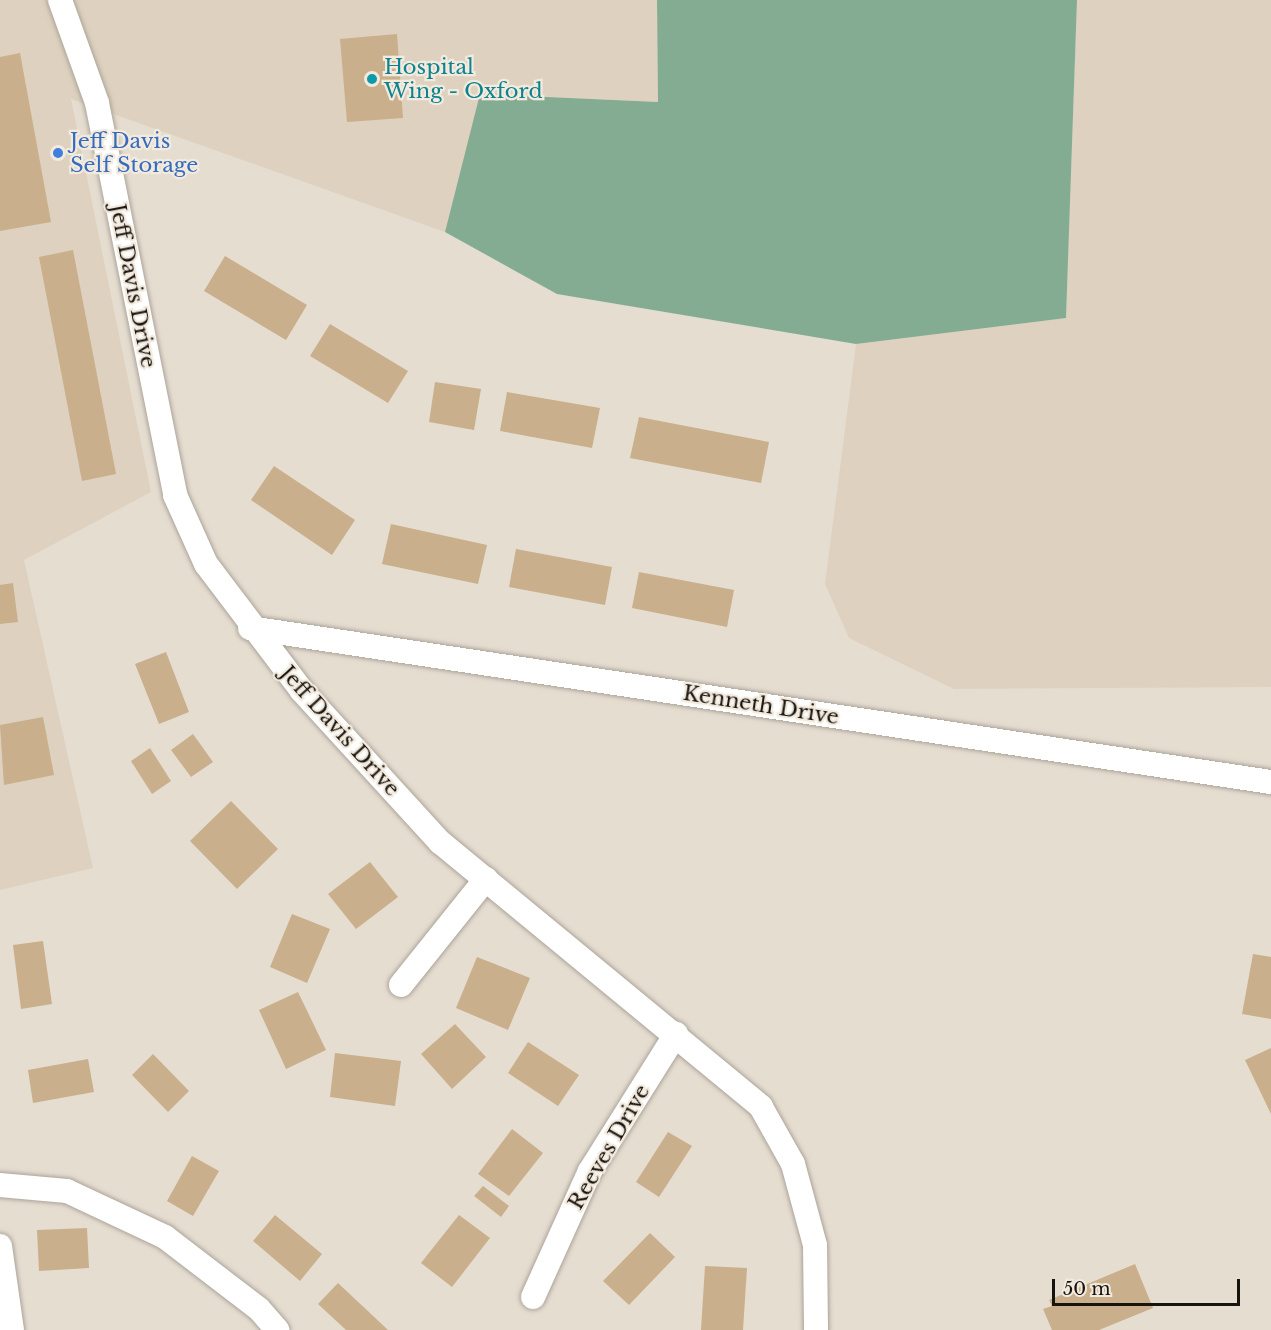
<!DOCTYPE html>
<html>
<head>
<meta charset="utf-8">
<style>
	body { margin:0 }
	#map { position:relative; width:1271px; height:1330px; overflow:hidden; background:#e6ddd1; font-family:"Libre Baskerville",serif }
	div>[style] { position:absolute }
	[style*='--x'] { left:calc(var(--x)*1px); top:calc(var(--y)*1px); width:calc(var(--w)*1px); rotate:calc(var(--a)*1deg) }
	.built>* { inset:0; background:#ded1bf }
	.forest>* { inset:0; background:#84ac93 }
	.building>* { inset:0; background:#c9af8b }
	.roads { filter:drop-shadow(0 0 2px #aca499) drop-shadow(0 0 2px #aca499) }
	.minor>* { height:24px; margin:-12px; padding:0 12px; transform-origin:12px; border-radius:12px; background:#fff }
	.dots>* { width:16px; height:16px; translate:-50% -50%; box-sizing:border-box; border:3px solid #f3eade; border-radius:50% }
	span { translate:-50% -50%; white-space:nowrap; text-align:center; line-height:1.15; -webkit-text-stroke:4.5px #f3eade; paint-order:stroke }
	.culture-label { font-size:21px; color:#0d838f }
	.left { translate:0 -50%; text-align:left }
	.shop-label { font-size:21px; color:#366cbe }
	.street-label { font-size:21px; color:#171410 }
	.scale { position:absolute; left:1052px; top:1279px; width:188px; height:27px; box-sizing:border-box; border:3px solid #171410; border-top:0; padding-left:8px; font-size:18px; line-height:21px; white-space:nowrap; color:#171410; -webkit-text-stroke:4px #f3eade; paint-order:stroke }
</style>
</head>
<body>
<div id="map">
	<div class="built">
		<i style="clip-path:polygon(0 0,657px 0,658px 102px,481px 94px,445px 232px,71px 99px,151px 492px,24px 560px,93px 868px,0 890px)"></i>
		<i style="clip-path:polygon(1077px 0,1271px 0,1271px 687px,954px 689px,849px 638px,825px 584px,856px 344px,1066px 318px)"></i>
	</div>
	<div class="forest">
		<i style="clip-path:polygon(657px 0,1077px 0,1066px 318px,856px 344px,557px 294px,445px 232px,480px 94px,658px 102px)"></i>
	</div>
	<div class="building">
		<i style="clip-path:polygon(397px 34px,403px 118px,347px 122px,340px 39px)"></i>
		<i style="clip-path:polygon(20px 53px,51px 222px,0 231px,0 57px)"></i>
		<i style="clip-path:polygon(73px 250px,116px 474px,82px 481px,39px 257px)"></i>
		<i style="clip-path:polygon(225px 256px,307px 305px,286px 340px,204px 291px)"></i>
		<i style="clip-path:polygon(330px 324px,408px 371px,388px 403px,310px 356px)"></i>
		<i style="clip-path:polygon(435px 382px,481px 389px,474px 430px,429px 422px)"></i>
		<i style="clip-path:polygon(507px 392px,600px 408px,592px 448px,500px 431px)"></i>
		<i style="clip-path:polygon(639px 417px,769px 442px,761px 483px,630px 458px)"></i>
		<i style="clip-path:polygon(274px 466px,355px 520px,332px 555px,251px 500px)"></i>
		<i style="clip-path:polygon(391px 524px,487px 545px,478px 584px,382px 564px)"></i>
		<i style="clip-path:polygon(516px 549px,612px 567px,605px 605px,509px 587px)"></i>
		<i style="clip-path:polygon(639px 572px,734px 590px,727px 627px,632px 608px)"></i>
		<i style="clip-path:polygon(13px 583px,18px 622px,0 624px,0 585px)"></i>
		<i style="clip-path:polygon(166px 652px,189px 712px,159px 724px,135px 664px)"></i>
		<i style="clip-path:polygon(43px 717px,54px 775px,4px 785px,0 725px)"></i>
		<i style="clip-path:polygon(193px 734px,213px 762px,191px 777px,171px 750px)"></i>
		<i style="clip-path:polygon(150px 748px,171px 781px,152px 794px,131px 761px)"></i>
		<i style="clip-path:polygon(231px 801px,278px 849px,237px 889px,190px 841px)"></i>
		<i style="clip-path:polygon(370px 862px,398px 897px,356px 929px,328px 894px)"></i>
		<i style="clip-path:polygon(292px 914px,330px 929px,307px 983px,270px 967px)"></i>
		<i style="clip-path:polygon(43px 941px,52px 1004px,21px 1009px,13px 945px)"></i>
		<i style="clip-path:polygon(1253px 954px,1271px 957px,1271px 1019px,1242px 1014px)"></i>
		<i style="clip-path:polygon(477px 957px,530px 978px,508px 1030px,456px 1008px)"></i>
		<i style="clip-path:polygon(298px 992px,326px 1050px,286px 1069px,259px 1010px)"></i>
		<i style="clip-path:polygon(455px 1024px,486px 1057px,452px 1089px,421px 1054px)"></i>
		<i style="clip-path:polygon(528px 1042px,579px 1075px,558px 1106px,508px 1073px)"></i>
		<i style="clip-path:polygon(1271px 1048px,1271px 1114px,1245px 1060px)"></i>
		<i style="clip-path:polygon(335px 1053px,401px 1061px,395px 1106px,330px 1097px)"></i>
		<i style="clip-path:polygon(153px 1054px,189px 1091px,168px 1112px,132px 1075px)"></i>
		<i style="clip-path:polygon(88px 1059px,94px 1092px,33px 1103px,28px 1070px)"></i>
		<i style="clip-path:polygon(512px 1129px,543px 1153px,509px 1196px,478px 1174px)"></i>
		<i style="clip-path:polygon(668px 1132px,692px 1146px,659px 1197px,636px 1182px)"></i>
		<i style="clip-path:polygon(192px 1156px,219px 1171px,193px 1216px,167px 1201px)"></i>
		<i style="clip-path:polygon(483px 1186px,509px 1206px,501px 1217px,474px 1196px)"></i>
		<i style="clip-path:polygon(275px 1215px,322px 1254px,300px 1281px,253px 1241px)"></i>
		<i style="clip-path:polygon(459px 1215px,490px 1238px,452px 1287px,421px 1263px)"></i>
		<i style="clip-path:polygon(87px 1228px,89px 1268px,39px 1271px,37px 1230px)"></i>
		<i style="clip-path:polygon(650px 1233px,675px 1257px,629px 1305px,603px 1281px)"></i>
		<i style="clip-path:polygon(1135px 1264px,1153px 1308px,1099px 1330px,1052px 1330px,1043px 1309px,1052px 1306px,1049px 1300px)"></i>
		<i style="clip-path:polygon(705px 1266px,747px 1268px,743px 1330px,701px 1330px)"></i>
		<i style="clip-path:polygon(338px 1283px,388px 1330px,346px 1330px,318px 1304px)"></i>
	</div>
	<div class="roads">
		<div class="minor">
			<i style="--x:60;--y:0;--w:109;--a:70.2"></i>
			<i style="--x:97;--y:103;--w:400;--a:78.7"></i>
			<i style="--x:175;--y:495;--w:76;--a:65.8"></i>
			<i style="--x:206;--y:564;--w:159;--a:52.9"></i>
			<i style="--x:302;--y:691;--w:205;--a:47.6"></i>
			<i style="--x:440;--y:842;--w:416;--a:39.5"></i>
			<i style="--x:761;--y:1107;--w:65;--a:60.7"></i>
			<i style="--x:793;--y:1164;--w:84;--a:74.8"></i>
			<i style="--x:815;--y:1245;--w:85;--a:89.3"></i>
			<i style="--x:250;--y:628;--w:1033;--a:8.58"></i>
			<i style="--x:401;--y:985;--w:136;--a:-51.3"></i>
			<i style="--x:0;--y:1185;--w:67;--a:5.1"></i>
			<i style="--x:67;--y:1191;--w:108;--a:25.1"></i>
			<i style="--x:165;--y:1237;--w:118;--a:37.5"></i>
			<i style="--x:259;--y:1309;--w:28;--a:49"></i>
			<i style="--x:0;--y:1246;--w:85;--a:81.9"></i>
			<i style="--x:533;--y:1297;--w:138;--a:-65.7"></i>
			<i style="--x:590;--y:1171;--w:162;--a:-57.9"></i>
		</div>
	</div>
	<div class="dots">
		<i style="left:372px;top:79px;background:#0f9aa8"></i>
		<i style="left:58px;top:153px;background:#3f7fe0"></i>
	</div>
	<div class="culture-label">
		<span class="left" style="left:384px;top:79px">Hospital<br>Wing - Oxford</span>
	</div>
	<div class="shop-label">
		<span class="left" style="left:70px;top:153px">Jeff Davis<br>Self Storage</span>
	</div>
	<div class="street-label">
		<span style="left:133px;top:286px;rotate:79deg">Jeff Davis Drive</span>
		<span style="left:761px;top:705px;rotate:9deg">Kenneth Drive</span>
		<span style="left:340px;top:731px;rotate:48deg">Jeff Davis Drive</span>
		<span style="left:609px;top:1147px;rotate:-60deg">Reeves Drive</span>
	</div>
	<div class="scale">50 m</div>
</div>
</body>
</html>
